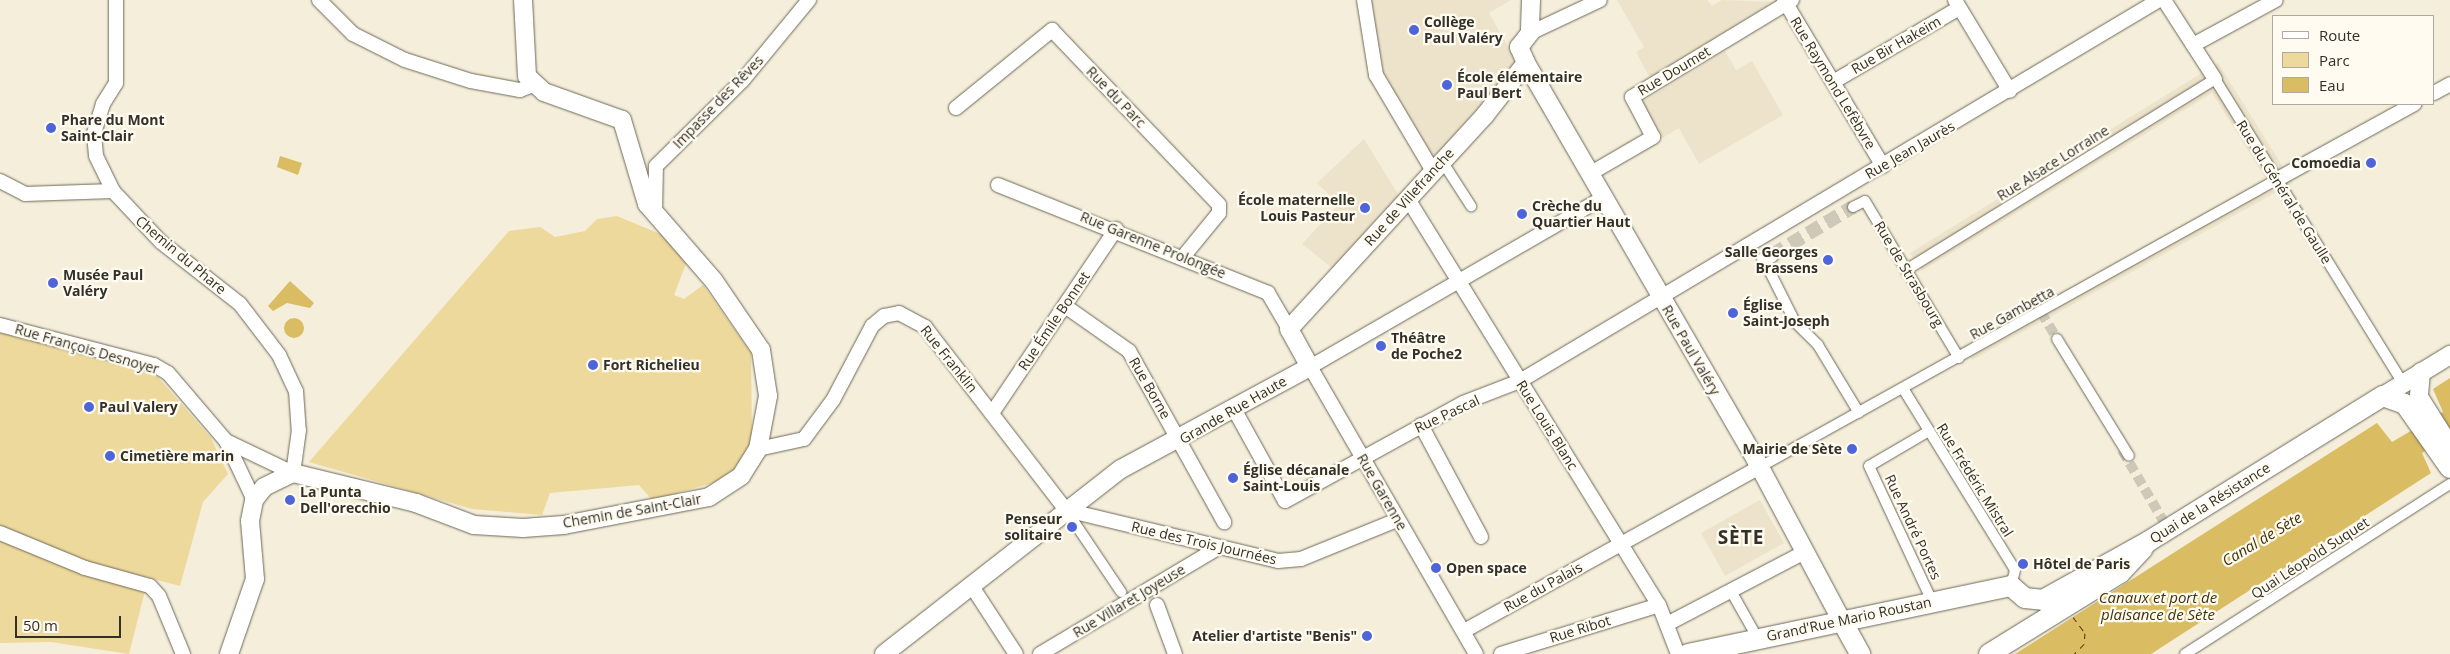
<!DOCTYPE html>
<html>
<head>
<meta charset="utf-8">
<style>
	body { margin:0 }
	#map { position:relative; width:2450px; height:654px; overflow:hidden; background:#f4eedb; font-family:"Open Sans",sans-serif }
	div>[style] { position:absolute }
	[style*='--x'] { left:calc(var(--x)*1px); top:calc(var(--y)*1px); width:calc(var(--w)*1px); rotate:calc(var(--a)*1deg) }
	.built>* { inset:0; background:#ece3ca }
	.green>* { inset:0; background:#eed99c }
	.water>* { inset:0; background:#dabc62 }
	.round { border-radius:50% }
	.ferry>* { height:1px; margin-top:-0.5px; transform-origin:0; background:repeating-linear-gradient(90deg,#41340c 0 6px,transparent 0 11px) }
	.pedestrian-tunnel>* { height:10px; margin-top:-5px; transform-origin:0; background:repeating-linear-gradient(90deg,#cdc8b7 0 10px,transparent 0 15px) }
	.minor-tunnel>* { height:14px; margin-top:-7px; transform-origin:0; background:repeating-linear-gradient(90deg,#cdc8b7 0 14px,transparent 0 21px) }
	.roads { filter:drop-shadow(0 0 1px #6d6857) drop-shadow(0 0 1px #6d6857) }
	.pedestrian>* { height:10px; margin:-5px; padding:0 5px; transform-origin:5px; border-radius:5px; background:#fff }
	.minor>* { height:14px; margin:-7px; padding:0 7px; transform-origin:7px; border-radius:7px; background:#fff }
	.tertiary>* { height:18px; margin:-9px; padding:0 9px; transform-origin:9px; border-radius:9px; background:#fff }
	.secondary>* { height:20px; margin:-10px; padding:0 10px; transform-origin:10px; border-radius:10px; background:#fff }
	.dots>* { width:14px; height:14px; translate:-50% -50%; box-sizing:border-box; border:2px solid #fffbf0; border-radius:50% }
	span { translate:-50% -50%; white-space:nowrap; text-align:center; line-height:1.15; -webkit-text-stroke:4.5px #fffbf0; paint-order:stroke }
	.poi-label { font-size:14px; color:#323029; font-weight:700 }
	.left { translate:0 -50%; text-align:left }
	.right { translate:-100% -50%; text-align:right }
	.street-label { font-size:14px; color:#323029 }
	.water-label { font-size:15px; color:#41340c; font-style:italic }
	.district-label { font-size:19px; color:#323029; font-weight:700; letter-spacing:1px }
	.legend { position:absolute; left:2272px; top:15px; width:162px; height:90px; box-sizing:border-box; background:#fffbf0; border:1px solid #adaaa0; margin:0; padding:6px 9px; list-style:none; font-size:15px; color:#323029 }
	.legend li { display:flex; align-items:center; gap:10px; height:25px }
	.legend b { width:25px; border:1px solid #adaaa0 }
	.scale { position:absolute; left:15px; top:616px; width:106px; height:22px; box-sizing:border-box; border:2px solid #323029; border-top:0; padding-left:6px; font-size:15px; line-height:18px; white-space:nowrap; color:#323029; -webkit-text-stroke:4px #fffbf0; paint-order:stroke }
</style>
</head>
<body>
<div id="map">
	<div class="built">
		<i style="clip-path:polygon(1370px 0,1511px 0,1489px 13px,1519px 66px,1434px 160px,1381px 71px)"></i>
		<i style="clip-path:polygon(1617px 0,1707px 0,1712px 6px,1722px 0,1773px 2px,1650px 78px,1636px 52px,1644px 47px)"></i>
		<i style="clip-path:polygon(1725px 51px,1736px 70px,1752px 61px,1783px 115px,1699px 164px,1679px 128px,1661px 139px,1640px 103px)"></i>
		<i style="clip-path:polygon(2218px 63px,2293px 183px,1972px 360px,1965px 347px,2266px 179px,2212px 93px,1922px 271px,1910px 253px)"></i>
		<i style="clip-path:polygon(1364px 139px,1401px 199px,1336px 271px,1302px 244px,1339px 204px,1317px 183px)"></i>
		<i style="clip-path:polygon(1760px 500px,1784px 543px,1725px 576px,1701px 533px)"></i>
	</div>
	<div class="green">
		<i style="clip-path:polygon(617px 216px,665px 236px,687px 261px,674px 295px,684px 299px,703px 285px,751px 353px,752px 436px,744px 462px,720px 481px,652px 500px,639px 485px,550px 493px,542px 515px,472px 509px,309px 462px,509px 231px,540px 227px,555px 237px,585px 231px,597px 219px)"></i>
		<i style="clip-path:polygon(0 331px,158px 377px,211px 438px,228px 474px,203px 502px,180px 586px,87px 562px,0 526px)"></i>
		<i style="clip-path:polygon(0 539px,145px 591px,129px 654px,51px 642px,0 643px)"></i>
	</div>
	<div class="water">
		<i style="clip-path:polygon(280px 156px,302px 163px,298px 175px,277px 167px)"></i>
		<i style="clip-path:polygon(290px 281px,314px 303px,310px 308px,287px 303px,273px 311px,268px 306px)"></i>
		<i class="round" style="left:284px;top:318px;width:20px;height:20px"></i>
		<i style="clip-path:polygon(2450px 378px,2450px 435px,2422px 453px,2431px 473px,2151px 654px,2015px 654px,2377px 423px,2392px 442px,2443px 412px,2433px 389px)"></i>
	</div>
	<div class="ferry">
		<i style="--x:2073;--y:617;--w:20;--a:53"></i>
		<i style="--x:2085;--y:633;--w:11;--a:95"></i>
		<i style="--x:2084;--y:644;--w:14;--a:135"></i>
	</div>
	<div class="pedestrian-tunnel">
		<i style="--x:2041;--y:312;--w:31;--a:59"></i>
		<i style="--x:2122;--y:450;--w:91;--a:59.8"></i>
	</div>
	<div class="minor-tunnel">
		<i style="--x:1772;--y:255;--w:94;--a:-30.7"></i>
	</div>
	<div class="roads">
		<div class="pedestrian">
			<i style="--x:1442;--y:161;--w:54;--a:57.2"></i>
			<i style="--x:1853;--y:207;--w:13;--a:-27"></i>
			<i style="--x:1865;--y:201;--w:183;--a:59.1"></i>
			<i style="--x:1764;--y:260;--w:69;--a:63.4"></i>
			<i style="--x:1795;--y:322;--w:33;--a:45"></i>
			<i style="--x:1818;--y:345;--w:79;--a:58.9"></i>
			<i style="--x:1906;--y:270;--w:363;--a:-31.7"></i>
			<i style="--x:2215;--y:79;--w:357;--a:58.3"></i>
			<i style="--x:2057;--y:339;--w:137;--a:58.4"></i>
			<i style="--x:1904;--y:390;--w:211;--a:58.3"></i>
			<i style="--x:2015;--y:570;--w:16;--a:104"></i>
			<i style="--x:1929;--y:431;--w:69;--a:149.7"></i>
			<i style="--x:1869;--y:466;--w:149;--a:65"></i>
			<i style="--x:1760;--y:467;--w:590;--a:-29.08"></i>
			<i style="--x:1066;--y:510;--w:99;--a:56.1"></i>
			<i style="--x:1731;--y:591;--w:55;--a:60.6"></i>
			<i style="--x:2185;--y:654;--w:315;--a:-32.7"></i>
		</div>
		<div class="minor">
			<i style="--x:116;--y:0;--w:83;--a:90"></i>
			<i style="--x:116;--y:83;--w:25;--a:122"></i>
			<i style="--x:103;--y:104;--w:30;--a:107"></i>
			<i style="--x:94;--y:133;--w:23;--a:85"></i>
			<i style="--x:96;--y:156;--w:39;--a:64"></i>
			<i style="--x:113;--y:191;--w:70;--a:46.7"></i>
			<i style="--x:161;--y:242;--w:100;--a:38.1"></i>
			<i style="--x:240;--y:304;--w:64;--a:52.6"></i>
			<i style="--x:279;--y:355;--w:40;--a:65"></i>
			<i style="--x:296;--y:391;--w:39;--a:86"></i>
			<i style="--x:299;--y:430;--w:43;--a:97.9"></i>
			<i style="--x:293;--y:473;--w:74;--a:-154.5"></i>
			<i style="--x:319;--y:0;--w:48;--a:45"></i>
			<i style="--x:353;--y:34;--w:58;--a:26.6"></i>
			<i style="--x:405;--y:60;--w:69;--a:17.7"></i>
			<i style="--x:471;--y:81;--w:50;--a:10.4"></i>
			<i style="--x:520;--y:90;--w:14;--a:-21"></i>
			<i style="--x:1364;--y:0;--w:76;--a:80.9"></i>
			<i style="--x:1376;--y:75;--w:112;--a:59.3"></i>
			<i style="--x:1784;--y:0;--w:193;--a:59.2"></i>
			<i style="--x:1955;--y:0;--w:106;--a:58.9"></i>
			<i style="--x:2164;--y:0;--w:94;--a:57.2"></i>
			<i style="--x:1530;--y:33;--w:77;--a:-25.2"></i>
			<i style="--x:2193;--y:45;--w:94;--a:-28.5"></i>
			<i style="--x:1833;--y:82;--w:146;--a:-30.4"></i>
			<i style="--x:2434;--y:93;--w:18;--a:-29"></i>
			<i style="--x:956;--y:108;--w:124;--a:-39.1"></i>
			<i style="--x:1052;--y:30;--w:242;--a:46.3"></i>
			<i style="--x:1219;--y:205;--w:8;--a:90"></i>
			<i style="--x:1219;--y:213;--w:57;--a:129.3"></i>
			<i style="--x:1591;--y:173;--w:72;--a:-30.1"></i>
			<i style="--x:1653;--y:137;--w:45;--a:-117.7"></i>
			<i style="--x:1632;--y:97;--w:187;--a:-31.2"></i>
			<i style="--x:2276;--y:180;--w:158;--a:-28.8"></i>
			<i style="--x:0;--y:181;--w:28;--a:27"></i>
			<i style="--x:25;--y:194;--w:88;--a:-2"></i>
			<i style="--x:998;--y:185;--w:291;--a:21.8"></i>
			<i style="--x:1268;--y:293;--w:42;--a:59.7"></i>
			<i style="--x:1408;--y:199;--w:477;--a:58.3"></i>
			<i style="--x:1659;--y:605;--w:53;--a:68.8"></i>
			<i style="--x:655;--y:212;--w:46;--a:-88.8"></i>
			<i style="--x:656;--y:166;--w:122;--a:-44.7"></i>
			<i style="--x:743;--y:80;--w:104;--a:-50.5"></i>
			<i style="--x:1764;--y:260;--w:9;--a:-32"></i>
			<i style="--x:1065;--y:306;--w:78;--a:35.1"></i>
			<i style="--x:1129;--y:351;--w:196;--a:60.9"></i>
			<i style="--x:0;--y:325;--w:159;--a:14.6"></i>
			<i style="--x:154;--y:365;--w:16;--a:30"></i>
			<i style="--x:168;--y:373;--w:89;--a:49.5"></i>
			<i style="--x:226;--y:441;--w:65;--a:64.6"></i>
			<i style="--x:1234;--y:409;--w:105;--a:61"></i>
			<i style="--x:1285;--y:501;--w:203;--a:-28.8"></i>
			<i style="--x:1463;--y:403;--w:61;--a:-21.1"></i>
			<i style="--x:1520;--y:381;--w:744;--a:-30.81"></i>
			<i style="--x:992;--y:413;--w:222;--a:-56"></i>
			<i style="--x:1421;--y:425;--w:127;--a:61.8"></i>
			<i style="--x:758;--y:449;--w:47;--a:-12.3"></i>
			<i style="--x:804;--y:439;--w:49;--a:-53.4"></i>
			<i style="--x:833;--y:400;--w:84;--a:-62.2"></i>
			<i style="--x:872;--y:326;--w:16;--a:-40"></i>
			<i style="--x:884;--y:316;--w:15;--a:-11"></i>
			<i style="--x:899;--y:313;--w:30;--a:28"></i>
			<i style="--x:925;--y:327;--w:231;--a:52.4"></i>
			<i style="--x:1066;--y:510;--w:218;--a:13.5"></i>
			<i style="--x:1278;--y:561;--w:23;--a:-5"></i>
			<i style="--x:1301;--y:559;--w:104;--a:-22.1"></i>
			<i style="--x:0;--y:533;--w:92;--a:22.4"></i>
			<i style="--x:85;--y:568;--w:67;--a:15.5"></i>
			<i style="--x:150;--y:586;--w:13;--a:48"></i>
			<i style="--x:159;--y:596;--w:63;--a:67.5"></i>
			<i style="--x:971;--y:585;--w:82;--a:56.9"></i>
			<i style="--x:1157;--y:605;--w:52;--a:69.8"></i>
			<i style="--x:1669;--y:623;--w:153;--a:-27.6"></i>
			<i style="--x:1464;--y:631;--w:338;--a:-29"></i>
			<i style="--x:1040;--y:654;--w:207;--a:-30.8"></i>
			<i style="--x:1476;--y:654;--w:332;--a:-120"></i>
			<i style="--x:1310;--y:367;--w:340;--a:-30"></i>
			<i style="--x:1501;--y:654;--w:165;--a:-17.2"></i>
		</div>
		<div class="tertiary">
			<i style="--x:1531;--y:0;--w:33;--a:92"></i>
			<i style="--x:1530;--y:33;--w:18;--a:128"></i>
			<i style="--x:1519;--y:47;--w:17;--a:66"></i>
			<i style="--x:1526;--y:63;--w:459;--a:59.9"></i>
			<i style="--x:1756;--y:460;--w:183;--a:61.9"></i>
			<i style="--x:2421;--y:372;--w:25;--a:95"></i>
			<i style="--x:2419;--y:397;--w:58;--a:57.7"></i>
			<i style="--x:2383;--y:396;--w:79;--a:-31.5"></i>
			<i style="--x:229;--y:654;--w:79;--a:-70.9"></i>
			<i style="--x:255;--y:579;--w:58;--a:-94.9"></i>
			<i style="--x:250;--y:521;--w:21;--a:-79"></i>
			<i style="--x:254;--y:500;--w:16;--a:-52"></i>
			<i style="--x:264;--y:487;--w:32;--a:-26"></i>
			<i style="--x:293;--y:473;--w:127;--a:13.7"></i>
			<i style="--x:416;--y:503;--w:62;--a:20.8"></i>
			<i style="--x:474;--y:525;--w:49;--a:3.5"></i>
			<i style="--x:523;--y:528;--w:41;--a:-4.2"></i>
			<i style="--x:564;--y:525;--w:148;--a:-10.9"></i>
			<i style="--x:709;--y:497;--w:38;--a:-33"></i>
			<i style="--x:741;--y:476;--w:32;--a:-58"></i>
			<i style="--x:758;--y:449;--w:54;--a:-79.3"></i>
			<i style="--x:768;--y:396;--w:47;--a:-98.7"></i>
			<i style="--x:761;--y:350;--w:83;--a:-124.3"></i>
			<i style="--x:714;--y:281;--w:102;--a:-131"></i>
			<i style="--x:647;--y:204;--w:88;--a:-106.6"></i>
			<i style="--x:622;--y:120;--w:83;--a:-160.3"></i>
			<i style="--x:544;--y:92;--w:23;--a:-137"></i>
			<i style="--x:527;--y:76;--w:76;--a:-93"></i>
			<i style="--x:884;--y:654;--w:301;--a:-38"></i>
			<i style="--x:1121;--y:469;--w:215;--a:-28.4"></i>
			<i style="--x:1310;--y:367;--w:43;--a:-118.9"></i>
			<i style="--x:1289;--y:329;--w:290;--a:-47.5"></i>
			<i style="--x:1485;--y:115;--w:66;--a:-51.7"></i>
		</div>
		<div class="secondary">
			<i style="--x:1842;--y:621;--w:38;--a:61"></i>
			<i style="--x:1688;--y:654;--w:330;--a:-11.9"></i>
			<i style="--x:2011;--y:586;--w:18;--a:41"></i>
			<i style="--x:2025;--y:598;--w:18;--a:6"></i>
			<i style="--x:2043;--y:600;--w:121;--a:-29.1"></i>
			<i style="--x:2149;--y:541;--w:275;--a:-31.8"></i>
			<i style="--x:2383;--y:396;--w:23;--a:20"></i>
			<i style="--x:2405;--y:404;--w:78;--a:54.9"></i>
			<i style="--x:1989;--y:654;--w:154;--a:-31.7"></i>
			<i style="--x:2120;--y:573;--w:34;--a:-47"></i>
		</div>
	</div>
	<div class="dots">
		<i style="left:1414px;top:30px;background:#4e65da"></i>
		<i style="left:1447px;top:85px;background:#4e65da"></i>
		<i style="left:51px;top:128px;background:#4e65da"></i>
		<i style="left:2371px;top:163px;background:#4e65da"></i>
		<i style="left:1365px;top:208px;background:#4e65da"></i>
		<i style="left:1522px;top:214px;background:#4e65da"></i>
		<i style="left:1828px;top:260px;background:#4e65da"></i>
		<i style="left:53px;top:283px;background:#4e65da"></i>
		<i style="left:1733px;top:313px;background:#4e65da"></i>
		<i style="left:1381px;top:346px;background:#4e65da"></i>
		<i style="left:593px;top:365px;background:#4e65da"></i>
		<i style="left:89px;top:407px;background:#4e65da"></i>
		<i style="left:1852px;top:449px;background:#4e65da"></i>
		<i style="left:110px;top:456px;background:#4e65da"></i>
		<i style="left:1233px;top:478px;background:#4e65da"></i>
		<i style="left:290px;top:500px;background:#4e65da"></i>
		<i style="left:1072px;top:527px;background:#4e65da"></i>
		<i style="left:2023px;top:564px;background:#4e65da"></i>
		<i style="left:1436px;top:568px;background:#4e65da"></i>
		<i style="left:1367px;top:636px;background:#4e65da"></i>
	</div>
	<div class="poi-label">
		<span class="left" style="left:1424px;top:30px">Collège<br>Paul Valéry</span>
		<span class="left" style="left:1457px;top:85px">École élémentaire<br>Paul Bert</span>
		<span class="left" style="left:61px;top:128px">Phare du Mont<br>Saint-Clair</span>
		<span class="right" style="left:2361px;top:163px">Comoedia</span>
		<span class="right" style="left:1355px;top:208px">École maternelle<br>Louis Pasteur</span>
		<span class="left" style="left:1532px;top:214px">Crèche du<br>Quartier Haut</span>
		<span class="right" style="left:1818px;top:260px">Salle Georges<br>Brassens</span>
		<span class="left" style="left:63px;top:283px">Musée Paul<br>Valéry</span>
		<span class="left" style="left:1743px;top:313px">Église<br>Saint-Joseph</span>
		<span class="left" style="left:1391px;top:346px">Théâtre<br>de Poche2</span>
		<span class="left" style="left:603px;top:365px">Fort Richelieu</span>
		<span class="left" style="left:99px;top:407px">Paul Valery</span>
		<span class="right" style="left:1842px;top:449px">Mairie de Sète</span>
		<span class="left" style="left:120px;top:456px">Cimetière marin</span>
		<span class="left" style="left:1243px;top:478px">Église décanale<br>Saint-Louis</span>
		<span class="left" style="left:300px;top:500px">La Punta<br>Dell'orecchio</span>
		<span class="right" style="left:1062px;top:527px">Penseur<br>solitaire</span>
		<span class="left" style="left:2033px;top:564px">Hôtel de Paris</span>
		<span class="left" style="left:1446px;top:568px">Open space</span>
		<span class="right" style="left:1357px;top:636px">Atelier d'artiste "Benis"</span>
	</div>
	<div class="street-label">
		<span style="left:1896px;top:45px;rotate:-30deg">Rue Bir Hakeim</span>
		<span style="left:1674px;top:71px;rotate:-31deg">Rue Doumet</span>
		<span style="left:1833px;top:83px;rotate:59deg">Rue Raymond Lefèbvre</span>
		<span style="left:1116px;top:97px;rotate:46deg">Rue du Parc</span>
		<span style="left:718px;top:102px;rotate:-46deg">Impasse des Rêves</span>
		<span style="left:1910px;top:150px;rotate:-30deg">Rue Jean Jaurès</span>
		<span style="left:2053px;top:163px;rotate:-32deg">Rue Alsace Lorraine</span>
		<span style="left:2284px;top:192px;rotate:58deg">Rue du Général de Gaulle</span>
		<span style="left:1409px;top:197px;rotate:-48deg">Rue de Villefranche</span>
		<span style="left:1153px;top:245px;rotate:22deg">Rue Garenne Prolongée</span>
		<span style="left:181px;top:255px;rotate:40deg">Chemin du Phare</span>
		<span style="left:1909px;top:274px;rotate:59deg">Rue de Strasbourg</span>
		<span style="left:2012px;top:313px;rotate:-29deg">Rue Gambetta</span>
		<span style="left:1054px;top:321px;rotate:-56deg">Rue Émile Bonnet</span>
		<span style="left:87px;top:349px;rotate:16deg">Rue François Desnoyer</span>
		<span style="left:1691px;top:350px;rotate:60deg">Rue Paul Valéry</span>
		<span style="left:949px;top:359px;rotate:51deg">Rue Franklin</span>
		<span style="left:1150px;top:388px;rotate:60deg">Rue Borne</span>
		<span style="left:1233px;top:410px;rotate:-30deg">Grande Rue Haute</span>
		<span style="left:1447px;top:414px;rotate:-25deg">Rue Pascal</span>
		<span style="left:1547px;top:425px;rotate:58deg">Rue Louis Blanc</span>
		<span style="left:1975px;top:480px;rotate:58deg">Rue Frédéric Mistral</span>
		<span style="left:1382px;top:492px;rotate:60deg">Rue Garenne</span>
		<span style="left:2210px;top:503px;rotate:-32deg">Quai de la Résistance</span>
		<span style="left:632px;top:511px;rotate:-10deg">Chemin de Saint-Clair</span>
		<span style="left:1913px;top:527px;rotate:65deg">Rue André Portes</span>
		<span style="left:1204px;top:543px;rotate:13deg">Rue des Trois Journées</span>
		<span style="left:2310px;top:558px;rotate:-33deg">Quai Léopold Suquet</span>
		<span style="left:1543px;top:587px;rotate:-29deg">Rue du Palais</span>
		<span style="left:1129px;top:601px;rotate:-31deg">Rue Villaret Joyeuse</span>
		<span style="left:1849px;top:619px;rotate:-12deg">Grand'Rue Mario Roustan</span>
		<span style="left:1580px;top:629px;rotate:-17deg">Rue Ribot</span>
	</div>
	<div class="water-label">
		<span style="left:2262px;top:539px;rotate:-31deg">Canal de Sète</span>
		<span style="left:2158px;top:606px">Canaux et port de<br>plaisance de Sète</span>
	</div>
	<div class="district-label">
		<span style="left:1741px;top:538px">SÈTE</span>
	</div>
	<ul class="legend">
	<li><b style="height:6px;background:#fff"></b>Route</li>
	<li><b style="height:14px;background:#eed99c"></b>Parc</li>
	<li><b style="height:14px;background:#dabc62"></b>Eau</li>
	</ul>
	<div class="scale">50 m</div>
</div>
</body>
</html>
